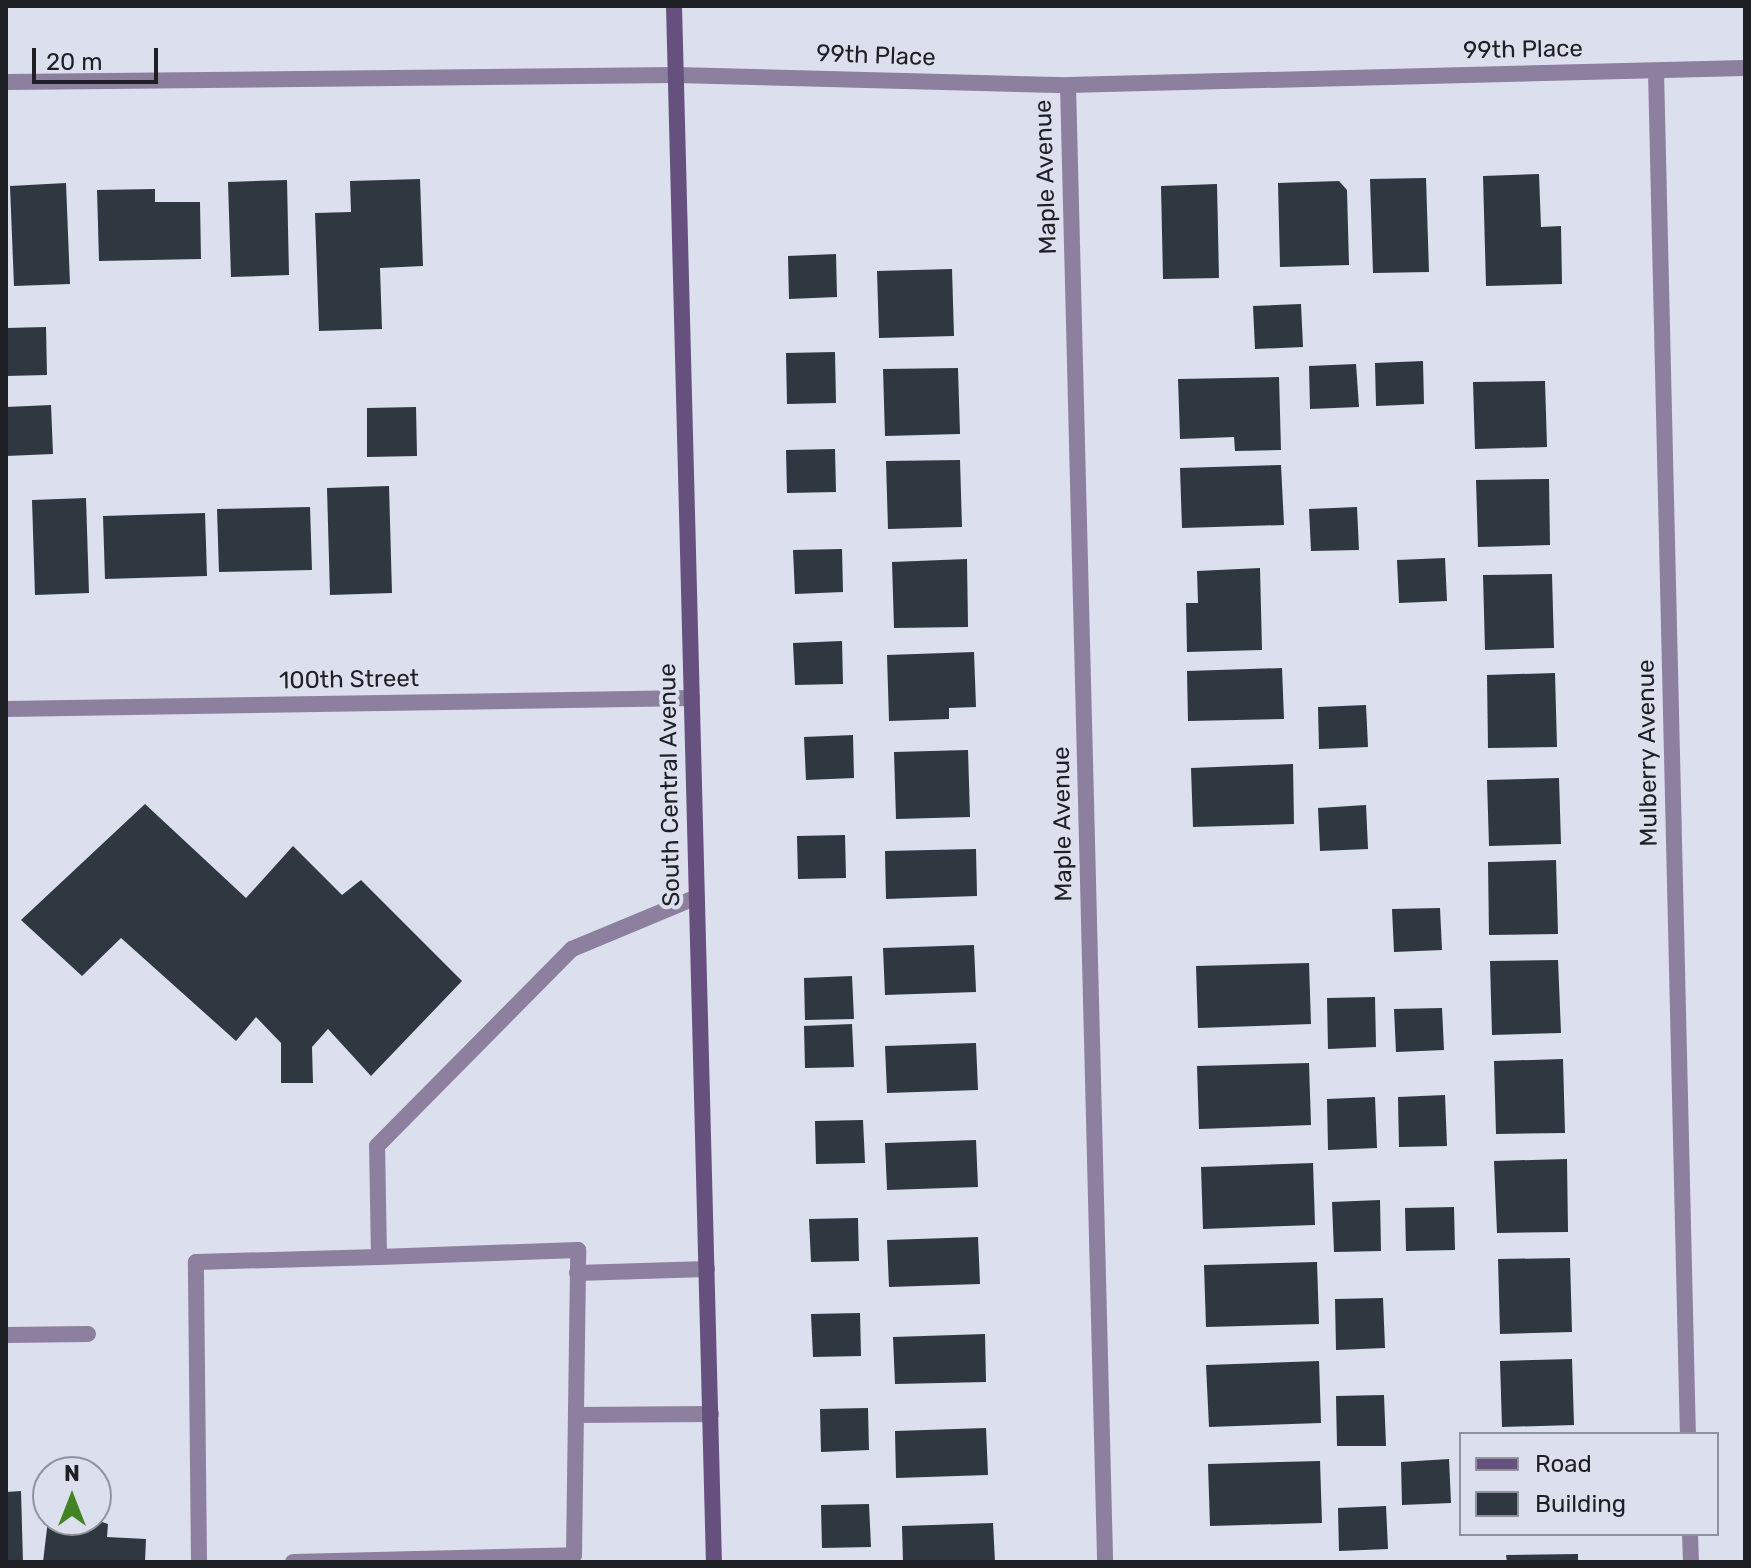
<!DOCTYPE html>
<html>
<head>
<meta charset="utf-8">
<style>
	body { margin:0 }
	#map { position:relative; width:1751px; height:1568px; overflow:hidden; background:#dcdfed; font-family:Rubik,sans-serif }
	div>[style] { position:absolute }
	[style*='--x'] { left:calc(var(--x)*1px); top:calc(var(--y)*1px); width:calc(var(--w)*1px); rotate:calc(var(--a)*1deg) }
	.building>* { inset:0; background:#2f3841 }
	.lane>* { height:16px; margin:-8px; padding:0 8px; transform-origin:8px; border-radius:8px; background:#8d7f9e }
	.street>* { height:16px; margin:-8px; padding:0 8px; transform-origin:8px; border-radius:8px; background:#8d7f9e }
	.secondary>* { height:16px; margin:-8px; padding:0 8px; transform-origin:8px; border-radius:8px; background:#66517e }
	span { translate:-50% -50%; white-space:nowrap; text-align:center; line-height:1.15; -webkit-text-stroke:8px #dcdfed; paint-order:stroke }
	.street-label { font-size:24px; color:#1f2026 }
	.frame { position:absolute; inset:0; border:8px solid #1f2026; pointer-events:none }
	.legend { position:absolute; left:1459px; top:1432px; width:260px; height:104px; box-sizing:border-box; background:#dcdfed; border:2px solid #90939d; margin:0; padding:10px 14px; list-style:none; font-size:24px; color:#1f2026 }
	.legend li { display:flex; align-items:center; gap:16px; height:40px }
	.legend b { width:40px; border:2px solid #90939d }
	.north { position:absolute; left:32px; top:1456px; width:80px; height:80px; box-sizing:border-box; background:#dcdfed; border:2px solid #90939d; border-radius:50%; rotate:0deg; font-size:22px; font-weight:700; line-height:32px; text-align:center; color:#1f2026 }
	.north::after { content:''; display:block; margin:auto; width:28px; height:36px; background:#428425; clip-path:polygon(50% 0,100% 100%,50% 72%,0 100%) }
	.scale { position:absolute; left:32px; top:48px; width:126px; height:36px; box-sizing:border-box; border:4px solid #1f2026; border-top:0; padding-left:10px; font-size:24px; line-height:28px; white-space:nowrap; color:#1f2026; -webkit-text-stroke:6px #dcdfed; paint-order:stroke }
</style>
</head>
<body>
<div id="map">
	<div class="building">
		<i style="clip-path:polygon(1539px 174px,1541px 227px,1561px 226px,1562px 284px,1486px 286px,1483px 176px)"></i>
		<i style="clip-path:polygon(1426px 178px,1429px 272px,1373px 273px,1370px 179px)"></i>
		<i style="clip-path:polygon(420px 179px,423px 266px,380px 268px,382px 329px,319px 331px,315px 213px,351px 212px,350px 181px)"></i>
		<i style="clip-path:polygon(287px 180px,289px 275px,231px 277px,228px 182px)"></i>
		<i style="clip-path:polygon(1339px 181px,1347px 190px,1349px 265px,1280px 267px,1278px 183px)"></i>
		<i style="clip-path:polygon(66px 183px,70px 284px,14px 286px,10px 186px)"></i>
		<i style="clip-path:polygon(1217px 184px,1219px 278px,1163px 279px,1161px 186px)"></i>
		<i style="clip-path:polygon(155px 189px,155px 202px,200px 202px,201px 259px,99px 261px,97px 190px)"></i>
		<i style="clip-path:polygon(836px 254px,837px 297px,789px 299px,788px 256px)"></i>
		<i style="clip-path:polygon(952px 269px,954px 336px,879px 338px,877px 271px)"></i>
		<i style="clip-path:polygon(1301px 304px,1303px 347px,1255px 349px,1253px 306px)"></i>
		<i style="clip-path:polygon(46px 327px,47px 375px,6px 376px,6px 328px)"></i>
		<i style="clip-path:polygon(835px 352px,836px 403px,787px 404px,786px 353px)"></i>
		<i style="clip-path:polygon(1423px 361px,1424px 404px,1376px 406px,1375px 363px)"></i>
		<i style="clip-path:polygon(1356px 364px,1359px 407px,1310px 409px,1309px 366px)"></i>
		<i style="clip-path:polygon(958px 368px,960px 434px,885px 436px,883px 369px)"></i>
		<i style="clip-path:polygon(1279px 377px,1281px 450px,1235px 451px,1234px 437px,1180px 439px,1178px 379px)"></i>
		<i style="clip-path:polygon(1545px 381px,1547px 447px,1475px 449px,1473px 382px)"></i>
		<i style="clip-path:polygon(51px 405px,53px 454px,6px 456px,6px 407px)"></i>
		<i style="clip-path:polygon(416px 407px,417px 456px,367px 457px,367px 408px)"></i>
		<i style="clip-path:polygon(835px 449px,836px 492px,787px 493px,786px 450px)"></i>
		<i style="clip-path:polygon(960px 460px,962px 527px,888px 529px,886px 461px)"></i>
		<i style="clip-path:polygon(1281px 465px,1284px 525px,1182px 528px,1180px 468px)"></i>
		<i style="clip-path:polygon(1549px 479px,1550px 545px,1478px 547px,1476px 480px)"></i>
		<i style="clip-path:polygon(389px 486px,392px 593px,330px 595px,327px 488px)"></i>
		<i style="clip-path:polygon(86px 498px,89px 593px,35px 595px,32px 500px)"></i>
		<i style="clip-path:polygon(310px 507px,312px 570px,219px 572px,217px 509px)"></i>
		<i style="clip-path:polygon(1357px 507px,1359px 550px,1311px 551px,1309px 509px)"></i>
		<i style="clip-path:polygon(205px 513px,207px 576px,105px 579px,103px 516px)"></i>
		<i style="clip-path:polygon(842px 549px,843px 592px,795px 594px,793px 550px)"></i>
		<i style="clip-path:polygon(1445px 558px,1447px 601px,1399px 603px,1397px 560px)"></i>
		<i style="clip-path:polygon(967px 559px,968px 627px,894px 628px,892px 562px)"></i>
		<i style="clip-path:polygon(1260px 568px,1262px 650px,1187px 652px,1186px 603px,1198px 603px,1197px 571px)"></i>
		<i style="clip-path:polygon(1552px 574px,1554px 648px,1485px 650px,1483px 575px)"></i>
		<i style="clip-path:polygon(842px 641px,843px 684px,795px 685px,793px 643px)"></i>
		<i style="clip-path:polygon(974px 652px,976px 707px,949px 708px,949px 719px,889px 721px,887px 655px)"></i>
		<i style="clip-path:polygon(1282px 668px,1284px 719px,1188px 721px,1187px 671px)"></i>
		<i style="clip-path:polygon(1555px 673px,1557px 747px,1488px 748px,1487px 675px)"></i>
		<i style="clip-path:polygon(1366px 705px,1368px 747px,1319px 749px,1318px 707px)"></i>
		<i style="clip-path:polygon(853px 735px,854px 778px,806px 780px,804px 737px)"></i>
		<i style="clip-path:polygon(968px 750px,970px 817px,896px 819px,894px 752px)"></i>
		<i style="clip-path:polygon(1293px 764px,1294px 824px,1193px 827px,1191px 768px)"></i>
		<i style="clip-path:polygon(1559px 778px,1561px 844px,1489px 846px,1487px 780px)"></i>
		<i style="clip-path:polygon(145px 804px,246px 898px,293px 846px,342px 895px,361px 880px,462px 981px,371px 1076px,328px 1029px,312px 1047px,313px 1083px,281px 1083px,281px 1043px,256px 1017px,236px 1041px,121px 938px,82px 976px,21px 920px)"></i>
		<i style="clip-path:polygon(1366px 805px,1368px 849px,1320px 851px,1318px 808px)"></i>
		<i style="clip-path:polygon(845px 835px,846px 878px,798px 879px,797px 836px)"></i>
		<i style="clip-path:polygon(976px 849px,977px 896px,886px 899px,885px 851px)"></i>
		<i style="clip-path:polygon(1556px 860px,1558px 934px,1489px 935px,1488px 862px)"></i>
		<i style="clip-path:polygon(1440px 908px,1442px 950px,1394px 952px,1392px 909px)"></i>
		<i style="clip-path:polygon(974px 945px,976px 992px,885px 995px,883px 948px)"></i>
		<i style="clip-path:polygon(1558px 960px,1561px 1033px,1492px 1035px,1490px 961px)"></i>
		<i style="clip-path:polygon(1309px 963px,1311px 1024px,1198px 1028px,1196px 966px)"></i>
		<i style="clip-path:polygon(852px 976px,854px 1019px,805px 1020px,804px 978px)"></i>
		<i style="clip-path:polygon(1375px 997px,1376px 1047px,1328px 1049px,1327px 998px)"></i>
		<i style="clip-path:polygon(1442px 1008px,1444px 1050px,1396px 1052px,1394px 1009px)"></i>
		<i style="clip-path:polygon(852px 1024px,854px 1067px,805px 1068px,804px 1026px)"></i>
		<i style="clip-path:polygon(976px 1043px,978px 1090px,887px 1093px,885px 1046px)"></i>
		<i style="clip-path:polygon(1563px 1059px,1565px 1133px,1496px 1134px,1494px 1061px)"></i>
		<i style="clip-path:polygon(1309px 1063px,1311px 1125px,1199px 1129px,1197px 1066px)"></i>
		<i style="clip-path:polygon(1445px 1095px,1447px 1146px,1399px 1147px,1398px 1097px)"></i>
		<i style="clip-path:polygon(1375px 1097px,1377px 1148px,1328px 1150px,1327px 1099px)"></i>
		<i style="clip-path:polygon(863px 1120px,865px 1163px,816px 1164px,815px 1121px)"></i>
		<i style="clip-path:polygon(976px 1140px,978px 1187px,887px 1190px,885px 1143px)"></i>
		<i style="clip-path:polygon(1567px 1159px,1568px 1232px,1497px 1233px,1494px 1161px)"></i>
		<i style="clip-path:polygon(1313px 1163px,1315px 1225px,1203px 1229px,1201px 1167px)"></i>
		<i style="clip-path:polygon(1380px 1200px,1381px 1251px,1334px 1252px,1332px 1202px)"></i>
		<i style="clip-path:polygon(1454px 1207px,1455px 1250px,1406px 1251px,1405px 1208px)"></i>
		<i style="clip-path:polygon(858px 1218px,859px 1261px,811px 1262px,809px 1219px)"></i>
		<i style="clip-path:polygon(978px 1237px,980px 1284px,889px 1287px,887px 1240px)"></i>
		<i style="clip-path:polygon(1570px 1258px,1572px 1332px,1500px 1334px,1498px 1259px)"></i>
		<i style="clip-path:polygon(1317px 1262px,1319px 1324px,1206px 1327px,1204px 1265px)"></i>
		<i style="clip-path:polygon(1383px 1298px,1385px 1348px,1336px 1350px,1335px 1299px)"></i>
		<i style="clip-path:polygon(860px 1313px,861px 1356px,813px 1357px,811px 1314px)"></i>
		<i style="clip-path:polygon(985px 1334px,986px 1382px,895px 1384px,893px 1337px)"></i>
		<i style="clip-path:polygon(1572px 1359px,1574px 1425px,1502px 1427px,1500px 1361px)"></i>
		<i style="clip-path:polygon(1319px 1361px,1321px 1423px,1209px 1427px,1206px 1365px)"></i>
		<i style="clip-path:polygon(1384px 1395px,1386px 1446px,1337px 1446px,1336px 1396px)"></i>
		<i style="clip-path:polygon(868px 1408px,869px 1450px,821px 1452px,820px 1409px)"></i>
		<i style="clip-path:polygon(986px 1428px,988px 1475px,896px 1478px,895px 1431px)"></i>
		<i style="clip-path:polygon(1449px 1459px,1451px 1503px,1402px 1505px,1401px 1462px)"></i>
		<i style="clip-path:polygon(1320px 1461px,1322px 1523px,1210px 1526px,1208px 1464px)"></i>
		<i style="clip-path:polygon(21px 1491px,23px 1562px,6px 1562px,6px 1492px)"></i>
		<i style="clip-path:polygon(869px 1504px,871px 1547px,822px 1548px,821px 1505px)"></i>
		<i style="clip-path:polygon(1386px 1506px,1388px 1549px,1339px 1551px,1338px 1508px)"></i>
		<i style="clip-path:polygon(48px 1520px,96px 1520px,108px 1524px,107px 1537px,146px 1539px,145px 1562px,43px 1562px)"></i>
		<i style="clip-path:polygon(993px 1523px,995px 1562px,903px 1562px,902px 1526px)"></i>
		<i style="clip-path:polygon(1578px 1554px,1578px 1562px,1507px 1562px,1506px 1555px)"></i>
	</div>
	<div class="lane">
		<i style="--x:577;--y:1273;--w:130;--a:-1.8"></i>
		<i style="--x:576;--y:1415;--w:135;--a:-0.4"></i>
		<i style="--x:199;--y:1562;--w:300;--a:-90.6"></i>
		<i style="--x:196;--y:1262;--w:183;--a:-1.6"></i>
		<i style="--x:293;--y:1562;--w:281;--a:-1.4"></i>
		<i style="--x:574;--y:1555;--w:305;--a:-89.2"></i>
		<i style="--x:578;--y:1250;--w:199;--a:178"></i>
		<i style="--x:379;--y:1257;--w:111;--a:-91"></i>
		<i style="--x:377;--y:1146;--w:277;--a:-45.3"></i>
		<i style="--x:572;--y:949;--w:135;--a:-22.6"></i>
	</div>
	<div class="street">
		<i style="--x:1656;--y:71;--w:1363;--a:88.66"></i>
		<i style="--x:6;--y:82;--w:670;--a:-0.6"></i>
		<i style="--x:676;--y:75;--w:392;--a:1.5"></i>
		<i style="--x:1068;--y:85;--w:677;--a:-1.44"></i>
		<i style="--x:1068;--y:85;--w:1477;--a:88.56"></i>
		<i style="--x:6;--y:709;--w:686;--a:-0.92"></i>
		<i style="--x:6;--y:1335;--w:82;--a:-0.7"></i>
		<i style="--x:1690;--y:1534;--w:28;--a:88"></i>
	</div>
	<div class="secondary">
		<i style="--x:674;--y:6;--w:1557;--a:88.53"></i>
	</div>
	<div class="street-label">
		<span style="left:1523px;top:50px;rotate:-1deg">99th Place</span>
		<span style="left:876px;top:56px;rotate:2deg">99th Place</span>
		<span style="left:1046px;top:177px;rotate:-92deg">Maple Avenue</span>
		<span style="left:349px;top:680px;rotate:-1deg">100th Street</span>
		<span style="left:1648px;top:753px;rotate:-91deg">Mulberry Avenue</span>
		<span style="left:670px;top:785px;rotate:-91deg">South Central Avenue</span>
		<span style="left:1063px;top:824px;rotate:-91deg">Maple Avenue</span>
	</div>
	<div class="frame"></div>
	<ul class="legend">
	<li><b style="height:10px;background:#66517e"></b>Road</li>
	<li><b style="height:22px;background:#2f3841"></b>Building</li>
	</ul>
	<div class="north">N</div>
	<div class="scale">20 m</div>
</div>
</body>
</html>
